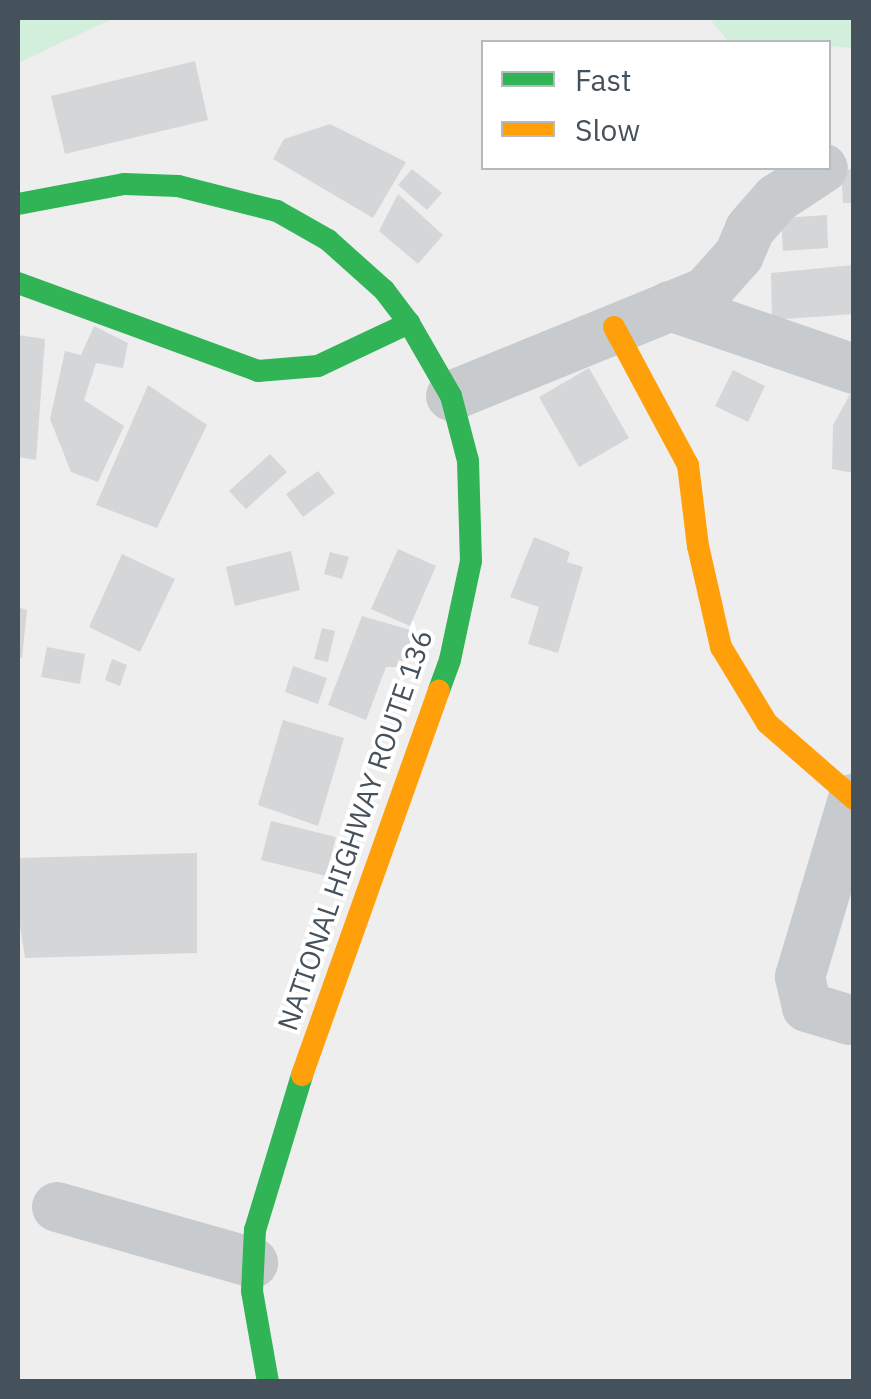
<!DOCTYPE html>
<html>
<head>
<meta charset="utf-8">
<style>
	body { margin:0 }
	#map { position:relative; width:871px; height:1399px; overflow:hidden; background:#efeeee; font-family:"IBM Plex Sans",sans-serif }
	div>[style] { position:absolute }
	[style*='--x'] { left:calc(var(--x)*1px); top:calc(var(--y)*1px); width:calc(var(--w)*1px); rotate:calc(var(--a)*1deg) }
	.green>* { inset:0; background:#d2efdc }
	.building>* { inset:0; background:#d5d6d7 }
	.street>* { height:50px; margin:-25px; padding:0 25px; transform-origin:25px; border-radius:25px; background:#c8cbcd }
	.fast>* { height:22px; margin:-11px; padding:0 11px; transform-origin:11px; border-radius:11px; background:#30b455 }
	.slow>* { height:22px; margin:-11px; padding:0 11px; transform-origin:11px; border-radius:11px; background:#ff9f0a }
	span { translate:-50% -50%; white-space:nowrap; text-align:center; line-height:1.15; -webkit-text-stroke:8px #fff; paint-order:stroke }
	.street-label { font-size:28px; color:#45525c }
	.frame { position:absolute; inset:0; border:20px solid #45525c; pointer-events:none }
	.legend { position:absolute; left:481px; top:40px; width:350px; height:130px; box-sizing:border-box; background:#fff; border:2px solid #b5babe; margin:0; padding:12px 18px; list-style:none; font-size:30px; color:#45525c }
	.legend li { display:flex; align-items:center; gap:20px; height:50px }
	.legend b { width:50px; border:2px solid #b5babe }
</style>
</head>
<body>
<div id="map">
	<div class="green">
		<i style="clip-path:polygon(18px 18px,114px 18px,18px 63px)"></i>
		<i style="clip-path:polygon(709px 18px,853px 18px,853px 48px,829px 46px,828px 42px,729px 42px)"></i>
	</div>
	<div class="building">
		<i style="clip-path:polygon(195px 61px,208px 120px,65px 154px,51px 96px)"></i>
		<i style="clip-path:polygon(330px 124px,406px 162px,373px 218px,273px 159px,284px 139px)"></i>
		<i style="clip-path:polygon(412px 169px,442px 193px,427px 210px,398px 185px)"></i>
		<i style="clip-path:polygon(854px 169px,854px 203px,843px 203px,841px 170px)"></i>
		<i style="clip-path:polygon(398px 194px,443px 235px,418px 264px,379px 231px)"></i>
		<i style="clip-path:polygon(827px 215px,828px 248px,783px 251px,781px 218px)"></i>
		<i style="clip-path:polygon(854px 265px,854px 314px,772px 320px,771px 273px)"></i>
		<i style="clip-path:polygon(94px 326px,128px 343px,123px 368px,96px 363px,84px 400px,124px 426px,98px 482px,71px 472px,50px 419px,65px 351px,81px 355px)"></i>
		<i style="clip-path:polygon(18px 335px,45px 339px,36px 460px,18px 457px)"></i>
		<i style="clip-path:polygon(589px 368px,629px 438px,579px 467px,539px 397px)"></i>
		<i style="clip-path:polygon(733px 370px,765px 386px,748px 422px,715px 406px)"></i>
		<i style="clip-path:polygon(148px 385px,207px 425px,157px 528px,96px 505px)"></i>
		<i style="clip-path:polygon(854px 387px,854px 473px,832px 469px,833px 425px)"></i>
		<i style="clip-path:polygon(270px 454px,287px 472px,246px 509px,229px 491px)"></i>
		<i style="clip-path:polygon(318px 471px,335px 493px,303px 517px,286px 494px)"></i>
		<i style="clip-path:polygon(534px 537px,570px 552px,567px 562px,583px 567px,558px 653px,528px 644px,539px 607px,510px 597px)"></i>
		<i style="clip-path:polygon(398px 549px,436px 566px,410px 626px,371px 609px)"></i>
		<i style="clip-path:polygon(291px 551px,300px 590px,235px 606px,226px 567px)"></i>
		<i style="clip-path:polygon(330px 552px,349px 557px,342px 579px,324px 574px)"></i>
		<i style="clip-path:polygon(122px 554px,175px 579px,140px 652px,89px 627px)"></i>
		<i style="clip-path:polygon(18px 607px,27px 610px,22px 658px,18px 657px)"></i>
		<i style="clip-path:polygon(362px 616px,414px 631px,401px 667px,386px 667px,366px 720px,328px 705px)"></i>
		<i style="clip-path:polygon(322px 628px,335px 631px,328px 662px,314px 659px)"></i>
		<i style="clip-path:polygon(47px 647px,85px 654px,80px 684px,41px 677px)"></i>
		<i style="clip-path:polygon(112px 659px,127px 665px,120px 686px,105px 680px)"></i>
		<i style="clip-path:polygon(293px 666px,327px 678px,318px 704px,285px 692px)"></i>
		<i style="clip-path:polygon(283px 720px,344px 738px,318px 826px,258px 805px)"></i>
		<i style="clip-path:polygon(271px 821px,336px 837px,326px 876px,261px 860px)"></i>
		<i style="clip-path:polygon(197px 853px,197px 953px,25px 958px,18px 913px,18px 858px)"></i>
	</div>
	<div class="street">
		<i style="--x:670;--y:306;--w:194;--a:18.9"></i>
		<i style="--x:451;--y:396;--w:275;--a:-22.2"></i>
		<i style="--x:706;--y:292;--w:50;--a:-48.3"></i>
		<i style="--x:739;--y:255;--w:28;--a:-67"></i>
		<i style="--x:750;--y:229;--w:40;--a:-49"></i>
		<i style="--x:776;--y:199;--w:56;--a:-33.4"></i>
		<i style="--x:850;--y:1020;--w:45;--a:-163.2"></i>
		<i style="--x:807;--y:1007;--w:31;--a:-103"></i>
		<i style="--x:800;--y:977;--w:186;--a:-73.4"></i>
		<i style="--x:57;--y:1207;--w:204;--a:15.9"></i>
	</div>
	<div class="fast">
		<i style="--x:18;--y:204;--w:108;--a:-10.7"></i>
		<i style="--x:124;--y:184;--w:54;--a:2.1"></i>
		<i style="--x:178;--y:186;--w:102;--a:14.2"></i>
		<i style="--x:277;--y:211;--w:59;--a:29.6"></i>
		<i style="--x:328;--y:240;--w:75;--a:41.8"></i>
		<i style="--x:384;--y:290;--w:41;--a:52.9"></i>
		<i style="--x:409;--y:323;--w:84;--a:60.1"></i>
		<i style="--x:451;--y:396;--w:67;--a:75.3"></i>
		<i style="--x:468;--y:461;--w:100;--a:88.3"></i>
		<i style="--x:471;--y:561;--w:101;--a:102"></i>
		<i style="--x:450;--y:660;--w:33;--a:110"></i>
		<i style="--x:18;--y:283;--w:256;--a:20.1"></i>
		<i style="--x:258;--y:371;--w:60;--a:-4.8"></i>
		<i style="--x:318;--y:366;--w:101;--a:-25.3"></i>
		<i style="--x:268;--y:1382;--w:92;--a:-100"></i>
		<i style="--x:252;--y:1291;--w:61;--a:-87.2"></i>
		<i style="--x:255;--y:1230;--w:162;--a:-73.1"></i>
	</div>
	<div class="slow">
		<i style="--x:614;--y:327;--w:157;--a:61.8"></i>
		<i style="--x:688;--y:465;--w:82;--a:83"></i>
		<i style="--x:698;--y:546;--w:104;--a:77.2"></i>
		<i style="--x:721;--y:647;--w:89;--a:58.8"></i>
		<i style="--x:767;--y:723;--w:116;--a:41.1"></i>
		<i style="--x:302;--y:1075;--w:408;--a:-70.4"></i>
	</div>
	<div class="street-label">
		<span style="left:355px;top:830px;rotate:-71deg">NATIONAL HIGHWAY ROUTE 136</span>
	</div>
	<div class="frame"></div>
	<ul class="legend">
	<li><b style="height:12px;background:#30b455"></b>Fast</li>
	<li><b style="height:12px;background:#ff9f0a"></b>Slow</li>
	</ul>
</div>
</body>
</html>
